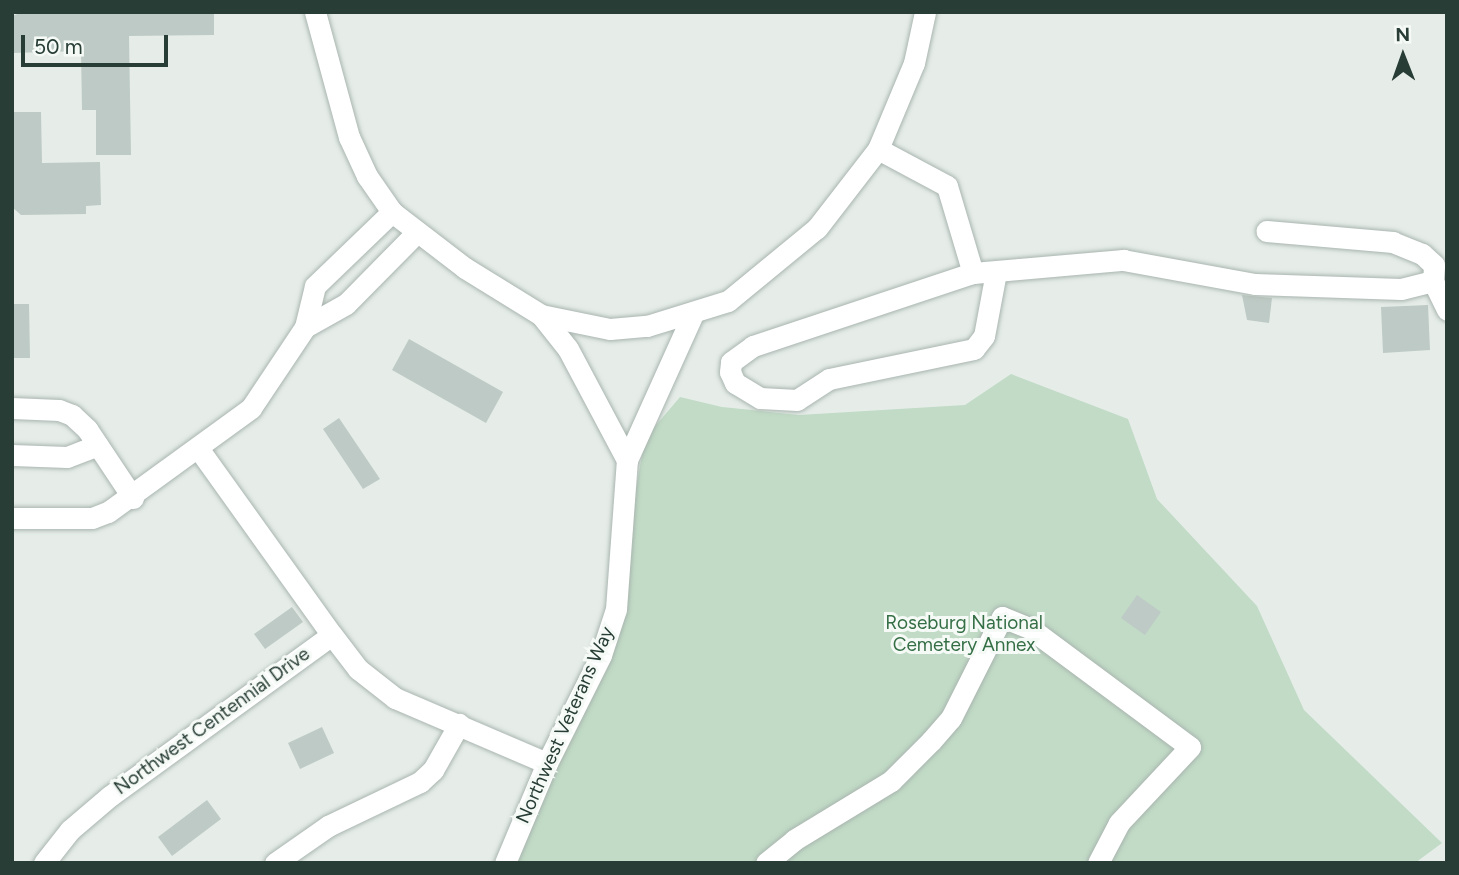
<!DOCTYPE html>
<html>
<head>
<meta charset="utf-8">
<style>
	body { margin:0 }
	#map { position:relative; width:1459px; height:875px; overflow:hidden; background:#e6ede9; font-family:Figtree,sans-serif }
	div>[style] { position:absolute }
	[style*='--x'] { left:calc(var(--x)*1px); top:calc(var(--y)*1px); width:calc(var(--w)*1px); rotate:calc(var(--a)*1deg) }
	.green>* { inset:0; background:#c1dbc6 }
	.building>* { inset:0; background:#becac5 }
	.roads { filter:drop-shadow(0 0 2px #a9b5af) drop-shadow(0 0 2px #a9b5af) }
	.minor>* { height:21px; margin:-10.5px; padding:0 10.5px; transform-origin:10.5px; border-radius:10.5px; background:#fff }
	span { translate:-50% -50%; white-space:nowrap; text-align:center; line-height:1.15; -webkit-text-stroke:6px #f6faf7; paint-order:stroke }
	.park-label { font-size:19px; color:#356f46 }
	.street-label { font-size:19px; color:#273d35 }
	.frame { position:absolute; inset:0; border:14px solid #273d35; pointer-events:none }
	.north { position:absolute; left:1368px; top:21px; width:70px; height:70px; -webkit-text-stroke:5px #f6faf7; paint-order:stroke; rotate:359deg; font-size:19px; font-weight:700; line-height:28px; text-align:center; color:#273d35 }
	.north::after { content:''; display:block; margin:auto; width:24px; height:32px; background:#273d35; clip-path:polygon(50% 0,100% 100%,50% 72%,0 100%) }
	.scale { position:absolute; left:21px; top:35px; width:147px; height:32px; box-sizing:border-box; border:4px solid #273d35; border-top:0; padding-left:9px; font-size:21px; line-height:24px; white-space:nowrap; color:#273d35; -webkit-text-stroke:5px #f6faf7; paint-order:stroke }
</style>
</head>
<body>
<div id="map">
	<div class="green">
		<i style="clip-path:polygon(1011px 374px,1128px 419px,1157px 499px,1257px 606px,1304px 710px,1442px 843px,1415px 863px,506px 863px,601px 655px,622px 568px,645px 438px,680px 397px,722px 407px,799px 415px,965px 405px)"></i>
	</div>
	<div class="building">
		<i style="clip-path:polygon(23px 12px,214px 12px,214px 35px,129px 36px,131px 155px,96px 155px,96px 110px,82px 110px,81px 51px,12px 53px,12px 16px)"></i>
		<i style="clip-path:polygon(12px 112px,41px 112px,42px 163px,100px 162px,101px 205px,86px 206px,86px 214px,21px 215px,12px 207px)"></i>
		<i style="clip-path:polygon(1242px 295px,1272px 298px,1269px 323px,1247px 320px)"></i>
		<i style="clip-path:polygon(12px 304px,29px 304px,30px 358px,12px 358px)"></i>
		<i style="clip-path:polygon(1428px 305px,1430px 350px,1383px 353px,1381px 307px)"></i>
		<i style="clip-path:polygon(409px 339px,503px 392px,486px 423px,392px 370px)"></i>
		<i style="clip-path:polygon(339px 418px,380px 479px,363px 489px,323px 429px)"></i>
		<i style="clip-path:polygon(1137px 595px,1161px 612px,1145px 635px,1121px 618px)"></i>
		<i style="clip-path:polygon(292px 607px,303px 622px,265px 649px,254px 634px)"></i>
		<i style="clip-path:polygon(322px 727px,334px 753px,300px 769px,288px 743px)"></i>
		<i style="clip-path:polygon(207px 800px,221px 819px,172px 856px,158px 837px)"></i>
	</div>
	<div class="roads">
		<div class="minor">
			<i style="--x:315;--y:12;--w:130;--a:74.8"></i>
			<i style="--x:349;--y:137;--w:43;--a:65.2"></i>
			<i style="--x:367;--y:176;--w:44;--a:55.2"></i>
			<i style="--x:392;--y:212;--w:92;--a:37.5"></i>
			<i style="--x:465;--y:268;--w:89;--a:31.7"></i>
			<i style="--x:541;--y:315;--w:70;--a:11.5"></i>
			<i style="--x:610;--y:329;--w:37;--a:-5"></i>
			<i style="--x:647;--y:326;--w:85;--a:-17.2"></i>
			<i style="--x:728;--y:301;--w:115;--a:-39.4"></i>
			<i style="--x:817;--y:228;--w:100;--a:-52.3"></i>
			<i style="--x:878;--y:149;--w:93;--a:-67.3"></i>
			<i style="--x:914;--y:63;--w:52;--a:-77.8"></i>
			<i style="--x:878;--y:149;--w:78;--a:28.2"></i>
			<i style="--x:947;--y:186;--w:91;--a:73.4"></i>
			<i style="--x:996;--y:272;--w:65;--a:100.6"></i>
			<i style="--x:984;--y:336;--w:16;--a:128"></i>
			<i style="--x:974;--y:349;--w:148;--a:168.3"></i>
			<i style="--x:829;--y:379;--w:38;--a:147"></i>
			<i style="--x:797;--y:400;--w:37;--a:-177"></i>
			<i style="--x:760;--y:398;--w:29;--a:-149"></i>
			<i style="--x:735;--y:383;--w:12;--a:-114"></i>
			<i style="--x:730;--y:372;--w:10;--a:-84"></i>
			<i style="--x:731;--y:362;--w:27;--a:-36"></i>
			<i style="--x:753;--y:346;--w:232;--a:-18.4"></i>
			<i style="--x:973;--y:273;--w:151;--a:-5"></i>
			<i style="--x:1123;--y:260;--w:134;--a:10.3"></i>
			<i style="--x:1255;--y:284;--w:146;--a:2"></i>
			<i style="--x:1401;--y:289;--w:33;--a:-14"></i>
			<i style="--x:1433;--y:281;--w:16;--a:-86"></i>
			<i style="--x:1434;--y:265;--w:16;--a:-137"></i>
			<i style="--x:1422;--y:254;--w:31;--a:-158"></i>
			<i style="--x:1393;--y:242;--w:127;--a:-175"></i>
			<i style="--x:1433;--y:281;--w:32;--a:64"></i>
			<i style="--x:541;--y:315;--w:43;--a:51.5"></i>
			<i style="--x:568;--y:349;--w:126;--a:62"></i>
			<i style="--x:627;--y:460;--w:160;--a:-65.7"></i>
			<i style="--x:305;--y:327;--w:47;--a:-29.3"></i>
			<i style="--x:346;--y:304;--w:101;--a:-45.4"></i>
			<i style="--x:12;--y:408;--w:47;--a:2.4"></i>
			<i style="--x:59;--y:410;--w:14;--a:21"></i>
			<i style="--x:72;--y:415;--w:21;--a:43"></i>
			<i style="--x:87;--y:429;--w:83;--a:56.3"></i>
			<i style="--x:198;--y:448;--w:230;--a:54.4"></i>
			<i style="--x:12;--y:455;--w:55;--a:2.1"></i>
			<i style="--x:67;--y:457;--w:33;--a:-21"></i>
			<i style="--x:12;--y:518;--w:80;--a:0"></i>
			<i style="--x:92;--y:518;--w:17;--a:-21"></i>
			<i style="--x:108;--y:512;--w:177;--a:-36"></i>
			<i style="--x:251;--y:408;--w:97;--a:-56.3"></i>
			<i style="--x:305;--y:327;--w:42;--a:-76.3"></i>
			<i style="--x:315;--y:286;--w:107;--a:-43.9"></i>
			<i style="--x:44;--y:863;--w:42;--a:-51.8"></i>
			<i style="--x:70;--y:830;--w:52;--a:-40.4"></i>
			<i style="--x:110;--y:796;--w:274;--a:-36"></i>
			<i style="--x:332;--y:635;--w:43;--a:52.6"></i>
			<i style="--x:358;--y:669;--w:47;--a:38.1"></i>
			<i style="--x:395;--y:698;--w:165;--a:23.2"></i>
			<i style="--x:275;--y:863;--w:65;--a:-34.9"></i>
			<i style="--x:328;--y:826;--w:102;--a:-25.6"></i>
			<i style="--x:420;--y:782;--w:18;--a:-43"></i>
			<i style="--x:433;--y:770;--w:53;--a:-60.5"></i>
			<i style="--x:505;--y:863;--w:108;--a:-67.2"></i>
			<i style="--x:547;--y:763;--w:121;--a:-63.4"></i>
			<i style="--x:601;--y:655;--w:48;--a:-71.9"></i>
			<i style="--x:616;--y:609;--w:149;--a:-85.8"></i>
			<i style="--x:766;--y:863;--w:36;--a:-39"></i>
			<i style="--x:794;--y:840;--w:114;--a:-31.3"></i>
			<i style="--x:891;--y:781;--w:57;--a:-45"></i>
			<i style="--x:931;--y:741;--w:30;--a:-49"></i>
			<i style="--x:951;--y:718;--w:113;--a:-63.2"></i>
			<i style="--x:1002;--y:617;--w:31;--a:22"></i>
			<i style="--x:1031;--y:629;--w:198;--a:36.6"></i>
			<i style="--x:1190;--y:747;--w:104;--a:133.1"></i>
			<i style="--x:1119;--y:823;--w:45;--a:117.7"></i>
		</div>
	</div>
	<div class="park-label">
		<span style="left:964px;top:634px">Roseburg National<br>Cemetery Annex</span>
	</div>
	<div class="street-label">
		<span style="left:212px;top:721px;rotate:-36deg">Northwest Centennial Drive</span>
		<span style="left:565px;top:725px;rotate:-66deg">Northwest Veterans Way</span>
	</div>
	<div class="frame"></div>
	<div class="north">N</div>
	<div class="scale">50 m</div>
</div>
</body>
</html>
